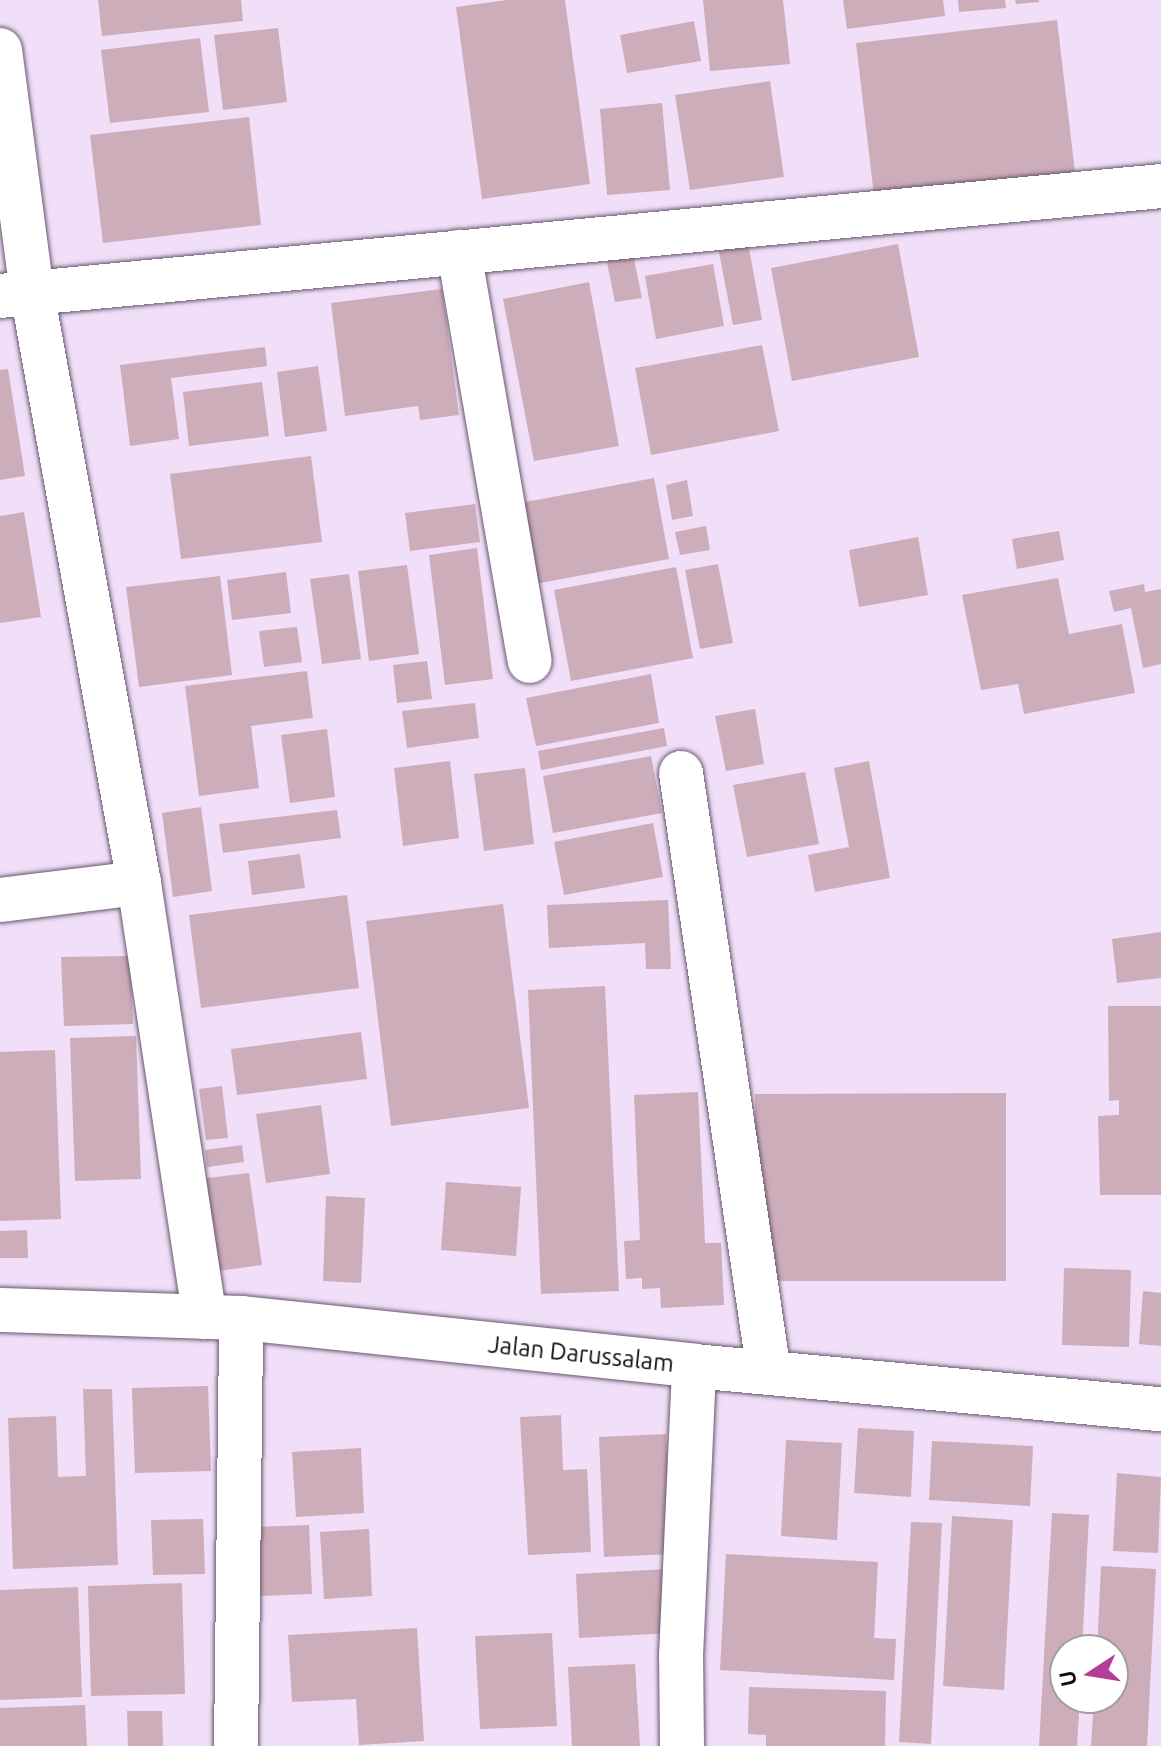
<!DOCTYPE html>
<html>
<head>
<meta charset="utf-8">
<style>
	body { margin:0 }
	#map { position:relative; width:1161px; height:1746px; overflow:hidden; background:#f1def8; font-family:Ubuntu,sans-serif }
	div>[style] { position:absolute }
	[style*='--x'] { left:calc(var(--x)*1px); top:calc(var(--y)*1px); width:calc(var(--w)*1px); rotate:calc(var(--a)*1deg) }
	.building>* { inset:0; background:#cdadba }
	.roads { filter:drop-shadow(0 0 2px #68576e) drop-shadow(0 0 2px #68576e) }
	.minor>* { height:44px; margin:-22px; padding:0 22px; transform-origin:22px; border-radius:22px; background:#fff }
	span { translate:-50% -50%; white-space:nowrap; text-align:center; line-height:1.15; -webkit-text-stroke:6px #fff; paint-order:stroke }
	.street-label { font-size:24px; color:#120c14 }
	.north { position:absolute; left:1049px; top:1634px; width:80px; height:80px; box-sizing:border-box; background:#fff; border:2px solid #a09ea1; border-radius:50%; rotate:258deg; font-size:22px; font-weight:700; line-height:32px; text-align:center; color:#120c14 }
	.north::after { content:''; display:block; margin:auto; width:28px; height:36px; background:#b43e95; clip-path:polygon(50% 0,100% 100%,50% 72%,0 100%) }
</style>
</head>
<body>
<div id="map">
	<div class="building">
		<i style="clip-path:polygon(98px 0,241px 0,243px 21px,102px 36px)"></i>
		<i style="clip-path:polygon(507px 0,565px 0,590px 184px,482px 199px,456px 7px)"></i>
		<i style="clip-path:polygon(703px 0,783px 0,790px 64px,710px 71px)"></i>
		<i style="clip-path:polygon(843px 0,943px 0,945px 16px,847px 29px)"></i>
		<i style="clip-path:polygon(958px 0,1005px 0,1006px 8px,959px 12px)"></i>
		<i style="clip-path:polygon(1015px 0,1039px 0,1039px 2px,1016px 4px)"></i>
		<i style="clip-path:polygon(1057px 20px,1075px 172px,874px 196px,856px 43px)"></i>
		<i style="clip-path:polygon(694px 21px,701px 61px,627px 73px,620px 35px)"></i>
		<i style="clip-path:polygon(278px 28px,287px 102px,223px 110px,214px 35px)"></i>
		<i style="clip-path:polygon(200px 38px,209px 112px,110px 123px,101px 50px)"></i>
		<i style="clip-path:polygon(770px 81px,784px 177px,690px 190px,675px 95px)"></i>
		<i style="clip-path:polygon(662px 103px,670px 190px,607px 195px,600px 109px)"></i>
		<i style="clip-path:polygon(249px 117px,261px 225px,103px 243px,90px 135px)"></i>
		<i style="clip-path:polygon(748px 242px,762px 320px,733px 325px,718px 247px)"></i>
		<i style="clip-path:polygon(898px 244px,919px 357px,792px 381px,771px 268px)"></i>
		<i style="clip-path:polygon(632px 249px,642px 298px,615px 302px,605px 253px)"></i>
		<i style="clip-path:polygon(713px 264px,724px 326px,656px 339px,645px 276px)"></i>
		<i style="clip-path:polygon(589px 282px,619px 446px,534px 461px,503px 299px)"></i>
		<i style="clip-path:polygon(442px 289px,459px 415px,420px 420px,418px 406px,345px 416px,331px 303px)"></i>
		<i style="clip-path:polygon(762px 345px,779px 431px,651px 455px,635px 368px)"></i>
		<i style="clip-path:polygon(265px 347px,267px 366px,171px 378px,179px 439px,130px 446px,120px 365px)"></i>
		<i style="clip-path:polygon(318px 366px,327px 431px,285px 437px,277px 372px)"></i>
		<i style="clip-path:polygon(8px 369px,25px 476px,0 480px,0 370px)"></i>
		<i style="clip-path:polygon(262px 382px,269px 436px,189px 446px,183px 392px)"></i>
		<i style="clip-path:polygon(311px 456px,322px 542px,181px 559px,170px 474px)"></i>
		<i style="clip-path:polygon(654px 478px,669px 559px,535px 584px,520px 503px)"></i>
		<i style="clip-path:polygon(687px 480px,693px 516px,672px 520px,666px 485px)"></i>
		<i style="clip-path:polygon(475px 504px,480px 542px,410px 551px,405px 513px)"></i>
		<i style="clip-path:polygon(24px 512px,41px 617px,0 623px,0 516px)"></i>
		<i style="clip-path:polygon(706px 526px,710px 550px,680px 555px,675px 532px)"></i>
		<i style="clip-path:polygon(1059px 531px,1064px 560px,1017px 569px,1012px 539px)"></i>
		<i style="clip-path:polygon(918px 537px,928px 595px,859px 607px,849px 550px)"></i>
		<i style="clip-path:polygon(477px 548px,493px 679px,445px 685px,429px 555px)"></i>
		<i style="clip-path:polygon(718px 564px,733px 643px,700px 649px,685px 570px)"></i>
		<i style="clip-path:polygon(407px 565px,419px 654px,369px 661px,358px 571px)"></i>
		<i style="clip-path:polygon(676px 567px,693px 658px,571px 681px,554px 590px)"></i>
		<i style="clip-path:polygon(286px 572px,291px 613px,232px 620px,227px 580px)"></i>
		<i style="clip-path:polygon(349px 574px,361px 659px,322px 664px,310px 579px)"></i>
		<i style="clip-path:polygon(220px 576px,232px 675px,139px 687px,126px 587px)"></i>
		<i style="clip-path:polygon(1058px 578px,1069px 634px,1122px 624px,1135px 693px,1024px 714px,1018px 684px,981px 690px,962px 595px)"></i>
		<i style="clip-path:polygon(1144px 584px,1145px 592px,1161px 589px,1161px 664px,1143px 668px,1131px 608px,1114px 612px,1109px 591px)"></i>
		<i style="clip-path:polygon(297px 627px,302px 662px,264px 667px,259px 631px)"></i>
		<i style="clip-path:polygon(427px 661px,432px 699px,397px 703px,393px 665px)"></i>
		<i style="clip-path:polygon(307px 671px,313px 718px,251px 726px,259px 788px,199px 796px,185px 686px)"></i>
		<i style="clip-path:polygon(651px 674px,659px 723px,536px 746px,526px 698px)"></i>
		<i style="clip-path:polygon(475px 703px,479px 738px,407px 748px,402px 711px)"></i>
		<i style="clip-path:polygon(755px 709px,764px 764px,726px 771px,715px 716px)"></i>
		<i style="clip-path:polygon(664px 728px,667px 746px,541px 770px,538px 751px)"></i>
		<i style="clip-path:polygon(327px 729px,335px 797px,290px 803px,281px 735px)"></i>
		<i style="clip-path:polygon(651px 756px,662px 813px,553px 833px,543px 776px)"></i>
		<i style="clip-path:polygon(450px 761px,459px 838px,403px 846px,394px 768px)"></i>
		<i style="clip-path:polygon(869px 761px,890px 878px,815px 892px,808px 855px,849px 847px,834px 768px)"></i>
		<i style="clip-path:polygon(525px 768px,534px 844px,484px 851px,474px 774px)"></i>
		<i style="clip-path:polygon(805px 772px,819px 844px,747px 857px,733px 785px)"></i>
		<i style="clip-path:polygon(201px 807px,212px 891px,173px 897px,162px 813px)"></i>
		<i style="clip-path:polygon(337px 810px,341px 838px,223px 853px,219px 824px)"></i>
		<i style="clip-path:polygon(653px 823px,663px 877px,564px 895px,554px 842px)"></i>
		<i style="clip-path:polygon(300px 854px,305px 888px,252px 895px,248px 861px)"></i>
		<i style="clip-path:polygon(347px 895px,359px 988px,201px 1008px,189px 915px)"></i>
		<i style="clip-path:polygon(668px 900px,671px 969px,646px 969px,645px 943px,549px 948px,547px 905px)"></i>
		<i style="clip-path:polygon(503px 904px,529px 1108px,391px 1126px,366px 921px)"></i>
		<i style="clip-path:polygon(1161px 932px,1161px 978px,1117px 983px,1112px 939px)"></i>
		<i style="clip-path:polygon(130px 956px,133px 1024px,64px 1026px,61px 957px)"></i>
		<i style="clip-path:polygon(605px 986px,619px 1291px,541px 1294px,528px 990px)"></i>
		<i style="clip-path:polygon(1108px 1006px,1161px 1006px,1161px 1195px,1100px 1195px,1098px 1116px,1119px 1115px,1119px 1100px,1109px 1101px)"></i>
		<i style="clip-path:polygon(361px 1032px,367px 1079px,237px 1095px,231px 1049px)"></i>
		<i style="clip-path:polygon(136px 1036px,141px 1179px,75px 1181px,70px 1038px)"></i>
		<i style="clip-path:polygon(55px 1050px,61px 1219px,0 1221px,0 1052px)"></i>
		<i style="clip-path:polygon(222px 1086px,228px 1138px,206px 1140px,199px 1089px)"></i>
		<i style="clip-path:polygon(698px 1092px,705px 1243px,721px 1243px,724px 1305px,661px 1308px,660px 1288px,642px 1289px,642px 1278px,626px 1279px,624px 1241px,640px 1240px,634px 1095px)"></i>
		<i style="clip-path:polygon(1006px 1093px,1006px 1281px,756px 1281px,755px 1094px)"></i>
		<i style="clip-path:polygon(321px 1105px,330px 1174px,266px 1183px,256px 1114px)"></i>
		<i style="clip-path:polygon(242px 1145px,244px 1162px,207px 1167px,205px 1150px)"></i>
		<i style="clip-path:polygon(249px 1173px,262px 1265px,212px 1272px,199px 1179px)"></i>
		<i style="clip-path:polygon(446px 1182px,521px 1187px,516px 1256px,441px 1250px)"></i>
		<i style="clip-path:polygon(326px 1196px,365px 1198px,361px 1283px,323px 1281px)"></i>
		<i style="clip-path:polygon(27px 1230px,28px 1258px,0 1258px,0 1231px)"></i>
		<i style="clip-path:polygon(1064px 1268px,1131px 1270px,1129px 1347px,1062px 1345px)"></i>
		<i style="clip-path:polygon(1143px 1291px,1161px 1293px,1161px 1346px,1139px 1344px)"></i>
		<i style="clip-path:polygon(208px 1386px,211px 1471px,135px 1473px,132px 1388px)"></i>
		<i style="clip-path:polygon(83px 1389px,112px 1389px,118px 1565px,13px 1569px,8px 1418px,56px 1416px,58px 1477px,86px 1476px)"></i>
		<i style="clip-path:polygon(561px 1415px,563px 1470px,587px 1469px,591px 1552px,528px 1555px,520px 1417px)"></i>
		<i style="clip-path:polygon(858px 1428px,914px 1431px,911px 1497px,854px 1493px)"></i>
		<i style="clip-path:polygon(666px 1434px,672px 1554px,604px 1557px,599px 1437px)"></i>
		<i style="clip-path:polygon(786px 1440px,842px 1443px,837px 1540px,781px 1536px)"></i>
		<i style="clip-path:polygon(932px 1441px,1033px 1446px,1030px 1506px,929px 1500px)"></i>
		<i style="clip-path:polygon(361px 1448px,364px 1513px,296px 1517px,292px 1452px)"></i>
		<i style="clip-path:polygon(1117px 1473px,1161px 1477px,1158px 1553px,1113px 1551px)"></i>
		<i style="clip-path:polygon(1052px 1513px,1089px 1515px,1082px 1650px,1065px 1650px,1065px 1698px,1080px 1698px,1077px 1746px,1039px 1746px)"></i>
		<i style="clip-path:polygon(952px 1516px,1013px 1520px,1004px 1690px,943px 1686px)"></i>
		<i style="clip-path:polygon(203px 1519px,205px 1574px,153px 1575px,151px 1520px)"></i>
		<i style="clip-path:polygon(911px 1522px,942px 1523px,931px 1744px,899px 1742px)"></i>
		<i style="clip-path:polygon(309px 1525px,312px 1594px,258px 1596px,254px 1527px)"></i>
		<i style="clip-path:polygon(369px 1529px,372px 1596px,324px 1599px,320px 1532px)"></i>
		<i style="clip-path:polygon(726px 1554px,878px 1562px,874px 1638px,896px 1639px,894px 1680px,720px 1670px)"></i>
		<i style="clip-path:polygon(1101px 1566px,1156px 1569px,1147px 1746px,1091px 1746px,1094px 1698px,1113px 1698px,1113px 1650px,1097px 1650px)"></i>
		<i style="clip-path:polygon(667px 1569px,670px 1633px,579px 1638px,576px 1574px)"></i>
		<i style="clip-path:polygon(182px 1583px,185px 1694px,91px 1696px,88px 1586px)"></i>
		<i style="clip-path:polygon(78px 1587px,82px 1697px,0 1700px,0 1590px)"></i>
		<i style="clip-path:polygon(417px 1628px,424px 1741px,359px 1745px,356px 1699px,292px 1702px,288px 1635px)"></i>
		<i style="clip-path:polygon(552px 1633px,557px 1726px,480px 1729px,475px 1636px)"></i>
		<i style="clip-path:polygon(635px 1664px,640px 1746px,572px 1746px,568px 1667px)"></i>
		<i style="clip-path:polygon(749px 1687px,886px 1691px,885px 1746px,766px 1746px,766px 1735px,748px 1734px)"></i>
		<i style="clip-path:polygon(85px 1705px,87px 1746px,0 1746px,0 1708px)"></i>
		<i style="clip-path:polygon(127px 1711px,162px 1711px,163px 1746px,128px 1746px)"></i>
	</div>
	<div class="roads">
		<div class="minor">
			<i style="--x:0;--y:50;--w:244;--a:82.5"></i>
			<i style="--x:32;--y:292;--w:601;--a:79.74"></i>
			<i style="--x:139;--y:883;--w:439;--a:81.4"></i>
			<i style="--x:459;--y:252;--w:415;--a:80.2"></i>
			<i style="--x:0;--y:296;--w:1166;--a:-5.41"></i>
			<i style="--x:681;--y:773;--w:606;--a:81.66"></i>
			<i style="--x:0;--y:900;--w:140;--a:-7"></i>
			<i style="--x:0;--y:1310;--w:241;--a:1.9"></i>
			<i style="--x:241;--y:1318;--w:456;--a:6"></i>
			<i style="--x:694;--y:1366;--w:469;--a:5.3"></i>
			<i style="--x:236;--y:1746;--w:428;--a:-89.3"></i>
			<i style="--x:682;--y:1746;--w:90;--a:-90.6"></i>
			<i style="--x:681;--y:1656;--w:290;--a:-87.4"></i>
		</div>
	</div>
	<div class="street-label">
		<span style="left:581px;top:1354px;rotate:6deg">Jalan Darussalam</span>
	</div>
	<div class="north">U</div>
</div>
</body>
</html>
